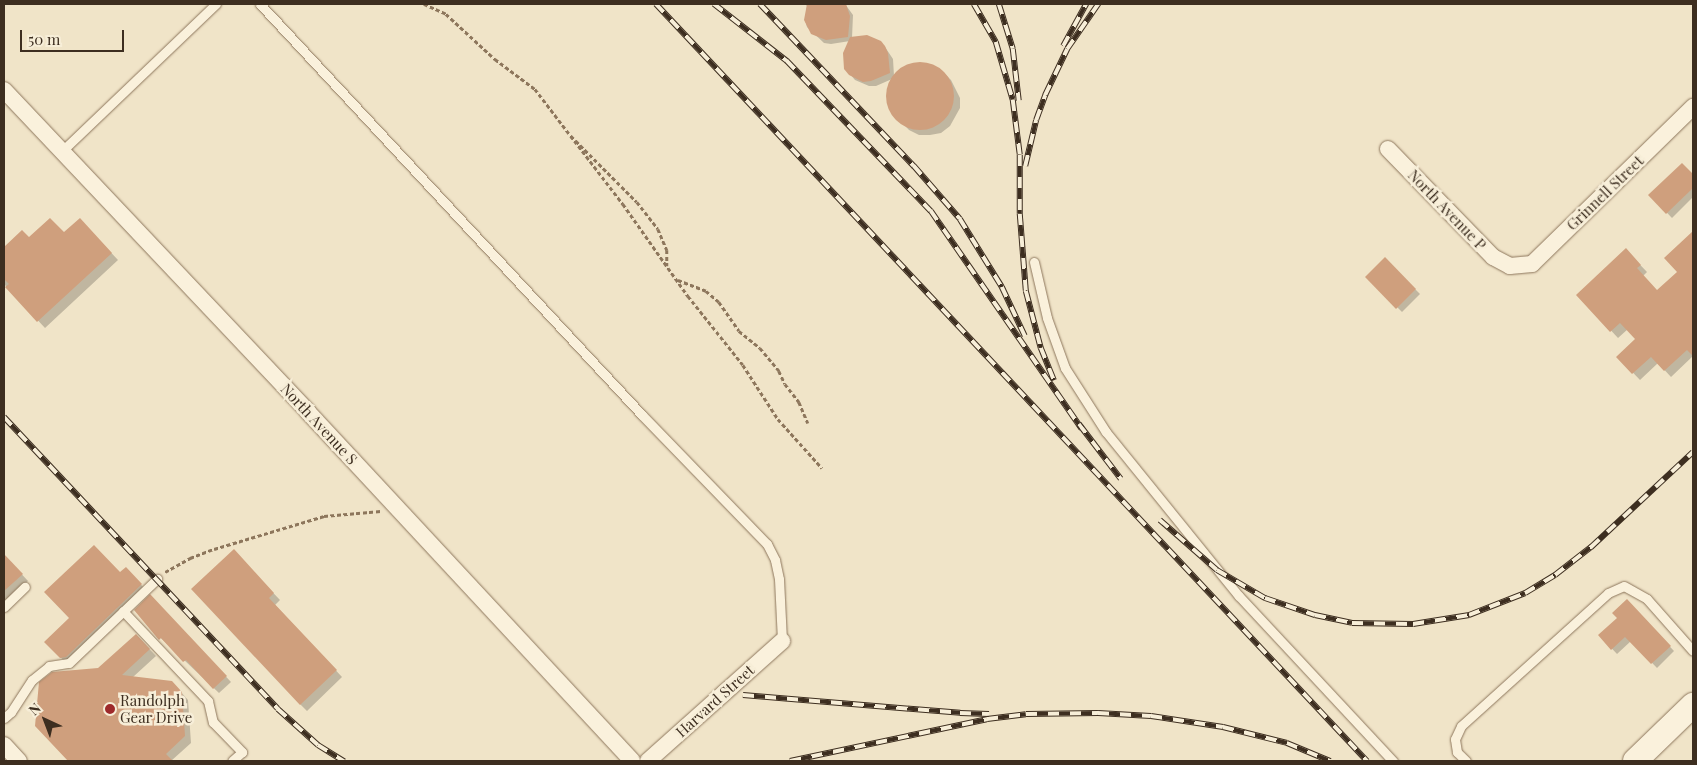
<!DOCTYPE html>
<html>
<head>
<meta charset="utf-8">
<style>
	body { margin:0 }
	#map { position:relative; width:1697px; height:765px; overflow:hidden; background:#f0e4c8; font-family:"Playfair Display",serif }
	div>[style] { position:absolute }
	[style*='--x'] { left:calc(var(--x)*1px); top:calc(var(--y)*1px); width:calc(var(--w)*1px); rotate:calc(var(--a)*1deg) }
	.shadow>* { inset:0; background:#0003 }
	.building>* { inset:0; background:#cf9f7d }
	.round { border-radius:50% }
	.path>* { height:2.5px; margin-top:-1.25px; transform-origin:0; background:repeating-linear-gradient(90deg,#8d765c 0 4px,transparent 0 6.5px) }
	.roads { filter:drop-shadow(0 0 1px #8d765c) drop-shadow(0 0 1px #8d765c) }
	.service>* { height:9px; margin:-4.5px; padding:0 4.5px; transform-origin:4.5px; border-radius:4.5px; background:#faf1dc }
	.minor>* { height:16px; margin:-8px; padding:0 8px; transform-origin:8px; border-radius:8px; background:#faf1dc }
	.secondary>* { height:24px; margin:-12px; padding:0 12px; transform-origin:12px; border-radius:12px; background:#faf1dc }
	.rail>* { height:5.5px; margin-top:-2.75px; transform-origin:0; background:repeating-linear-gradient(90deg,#f7eed8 0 11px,#3d2e20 0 22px); box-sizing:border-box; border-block:1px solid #3d2e20 }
	.dots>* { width:14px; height:14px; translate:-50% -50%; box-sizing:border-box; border:2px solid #f7eed8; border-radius:50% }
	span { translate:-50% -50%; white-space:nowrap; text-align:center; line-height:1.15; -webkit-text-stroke:5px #f7eed8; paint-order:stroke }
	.street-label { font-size:15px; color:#3d2e20 }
	.poi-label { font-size:15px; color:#3d2e20 }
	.left { translate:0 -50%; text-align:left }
	.frame { position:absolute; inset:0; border:5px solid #3d2e20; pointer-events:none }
	.north { position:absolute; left:20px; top:695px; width:50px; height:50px; -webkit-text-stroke:4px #f7eed8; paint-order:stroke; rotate:317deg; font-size:14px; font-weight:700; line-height:20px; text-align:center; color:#3d2e20 }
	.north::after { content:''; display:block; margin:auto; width:18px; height:22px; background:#3d2e20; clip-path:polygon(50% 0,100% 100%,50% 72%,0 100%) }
	.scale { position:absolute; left:20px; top:30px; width:104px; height:22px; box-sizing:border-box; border:2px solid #3d2e20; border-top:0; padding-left:6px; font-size:15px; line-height:18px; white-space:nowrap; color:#3d2e20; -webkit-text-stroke:4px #f7eed8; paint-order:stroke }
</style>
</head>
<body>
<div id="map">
	<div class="shadow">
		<i style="clip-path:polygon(805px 4px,845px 4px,853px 15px,852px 38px,885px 47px,893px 59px,894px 76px,905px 67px,915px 64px,935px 67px,944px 73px,951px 80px,960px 98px,960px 108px,950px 126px,941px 133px,930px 135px,919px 135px,909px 130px,894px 114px,889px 104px,888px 93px,892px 79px,876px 86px,869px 86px,855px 80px,850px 74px,850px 41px,831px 44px,824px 43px,807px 27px,805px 20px,807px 6px)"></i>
		<i style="clip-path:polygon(1682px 165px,1693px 176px,1693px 197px,1672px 218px,1650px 195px)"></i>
		<i style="clip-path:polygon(86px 226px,118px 260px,45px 328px,4px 284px,4px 248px,22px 232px,29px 239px,64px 234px)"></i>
		<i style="clip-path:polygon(1693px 233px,1693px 356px,1671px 377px,1658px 363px,1640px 380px,1618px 357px,1637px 339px,1628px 329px,1618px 338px,1578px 295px,1626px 250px,1647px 272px,1643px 276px,1658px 292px,1679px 272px,1666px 258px)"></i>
		<i style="clip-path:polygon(1385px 259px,1420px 294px,1402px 312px,1367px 277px)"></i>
		<i style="clip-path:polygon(4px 555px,28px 581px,4px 604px)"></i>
		<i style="clip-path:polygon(240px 558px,280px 600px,275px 605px,342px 677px,307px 711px,300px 704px)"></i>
		<i style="clip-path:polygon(126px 569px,148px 592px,67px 664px,46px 642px)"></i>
		<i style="clip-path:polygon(150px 596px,231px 682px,219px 693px,147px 625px)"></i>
		<i style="clip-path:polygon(1627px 601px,1674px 651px,1657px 668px,1631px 641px,1617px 654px,1600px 636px,1619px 618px)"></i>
		<i style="clip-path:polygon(136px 635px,156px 656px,133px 677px,172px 682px,188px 700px,191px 743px,171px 761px,69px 761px,36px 725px)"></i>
	</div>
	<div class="building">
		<i style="clip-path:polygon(807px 4px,846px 4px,850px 16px,848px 37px,826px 40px,811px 34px,804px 20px)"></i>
		<i style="clip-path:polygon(867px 35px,881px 41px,885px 46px,888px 53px,890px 73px,871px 81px,863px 82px,849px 75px,844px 69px,843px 53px,850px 37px)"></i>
		<i class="round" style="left:886px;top:62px;width:68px;height:68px"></i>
		<i style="clip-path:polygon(1682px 163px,1693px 174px,1693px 188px,1666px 214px,1648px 195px)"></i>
		<i style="clip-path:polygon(50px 218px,64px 232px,80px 218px,112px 253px,37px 322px,5px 287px,9px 284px,4px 279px,4px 247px,22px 230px,29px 237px)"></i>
		<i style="clip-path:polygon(1693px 231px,1693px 356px,1687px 350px,1664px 371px,1651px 357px,1632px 374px,1616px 357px,1635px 339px,1620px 323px,1610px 332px,1576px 295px,1626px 248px,1641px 265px,1637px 268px,1657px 290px,1677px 272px,1664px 258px)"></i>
		<i style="clip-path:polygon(1385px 257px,1416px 289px,1396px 309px,1365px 277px)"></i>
		<i style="clip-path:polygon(94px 545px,120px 572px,126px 567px,142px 584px,66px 657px,60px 658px,44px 642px,69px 618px,44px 592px)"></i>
		<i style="clip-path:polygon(234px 549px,274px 593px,269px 598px,337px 670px,300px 705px,191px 589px)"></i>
		<i style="clip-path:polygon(4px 554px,23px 574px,4px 591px)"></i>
		<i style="clip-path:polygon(150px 594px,227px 676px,213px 689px,186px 660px,183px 662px,161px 638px,159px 640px,134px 610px)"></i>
		<i style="clip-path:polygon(1627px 599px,1671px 646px,1651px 664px,1625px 637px,1611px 650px,1598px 635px,1617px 618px,1612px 613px)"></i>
		<i style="clip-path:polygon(136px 634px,150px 649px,122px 675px,172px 681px,182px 692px,185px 736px,166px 754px,173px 761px,68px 761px,35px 726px,39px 682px,52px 672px,98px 668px)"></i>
	</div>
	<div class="path">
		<i style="--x:424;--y:4;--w:24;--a:24"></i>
		<i style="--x:446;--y:14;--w:67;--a:42.6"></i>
		<i style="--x:495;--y:59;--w:50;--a:36.9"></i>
		<i style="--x:535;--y:89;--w:145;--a:52.6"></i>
		<i style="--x:623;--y:204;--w:113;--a:54.8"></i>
		<i style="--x:688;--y:296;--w:88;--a:51.4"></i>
		<i style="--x:743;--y:365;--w:64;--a:57.1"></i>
		<i style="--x:778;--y:419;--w:66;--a:48.1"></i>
		<i style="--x:571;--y:136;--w:93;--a:45"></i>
		<i style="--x:637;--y:202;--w:34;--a:52"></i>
		<i style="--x:658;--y:229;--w:23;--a:67"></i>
		<i style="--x:667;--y:250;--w:16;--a:90"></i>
		<i style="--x:678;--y:280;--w:30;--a:21"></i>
		<i style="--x:706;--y:291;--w:17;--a:40"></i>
		<i style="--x:719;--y:302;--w:35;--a:55"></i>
		<i style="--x:739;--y:331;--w:27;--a:39"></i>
		<i style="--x:760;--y:348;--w:30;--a:50"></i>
		<i style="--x:779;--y:371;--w:14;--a:65"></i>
		<i style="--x:785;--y:384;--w:23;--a:52"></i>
		<i style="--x:799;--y:402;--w:23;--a:67"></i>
		<i style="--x:165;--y:572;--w:29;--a:-29"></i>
		<i style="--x:190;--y:558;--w:26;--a:-21"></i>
		<i style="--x:214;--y:549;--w:115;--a:-16.7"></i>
		<i style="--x:324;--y:516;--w:57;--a:-5"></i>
	</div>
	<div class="roads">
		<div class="service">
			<i style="--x:260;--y:4;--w:561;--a:47.09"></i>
			<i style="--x:642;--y:415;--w:180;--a:45.9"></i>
			<i style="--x:767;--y:544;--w:18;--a:63"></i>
			<i style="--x:775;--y:560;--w:19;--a:78"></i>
			<i style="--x:779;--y:579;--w:62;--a:87.2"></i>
			<i style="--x:62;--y:151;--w:213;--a:-43.7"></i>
			<i style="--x:1034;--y:262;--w:57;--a:76.9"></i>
			<i style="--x:1047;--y:318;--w:53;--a:70.2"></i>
			<i style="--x:1065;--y:368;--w:76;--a:57.4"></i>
			<i style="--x:1106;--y:432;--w:211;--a:51"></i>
			<i style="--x:1239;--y:596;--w:226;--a:47"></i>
			<i style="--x:4;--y:607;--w:29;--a:-44"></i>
			<i style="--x:123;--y:611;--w:124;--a:46.6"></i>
			<i style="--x:208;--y:701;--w:22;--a:77"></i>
			<i style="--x:213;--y:722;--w:42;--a:46"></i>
			<i style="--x:242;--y:752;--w:13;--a:138"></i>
			<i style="--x:4;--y:718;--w:9;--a:-41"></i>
			<i style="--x:11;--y:712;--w:38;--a:-57"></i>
			<i style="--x:32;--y:680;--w:22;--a:-39"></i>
			<i style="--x:49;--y:666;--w:20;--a:-9"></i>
			<i style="--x:69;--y:663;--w:122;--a:-43.7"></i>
			<i style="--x:1466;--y:761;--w:13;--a:-135"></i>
			<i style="--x:1457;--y:752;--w:13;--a:-99"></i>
			<i style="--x:1455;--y:739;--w:14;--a:-65"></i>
			<i style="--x:1461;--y:726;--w:198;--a:-42.1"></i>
			<i style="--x:1608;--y:593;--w:17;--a:-24"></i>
			<i style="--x:1624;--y:586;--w:26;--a:29"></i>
			<i style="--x:1647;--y:599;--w:69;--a:48.5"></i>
		</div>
		<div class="minor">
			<i style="--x:4;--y:90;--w:443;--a:46.6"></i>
			<i style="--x:308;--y:412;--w:476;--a:47.1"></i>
			<i style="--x:1388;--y:149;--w:151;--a:45.8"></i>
			<i style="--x:1493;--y:257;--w:19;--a:28"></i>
			<i style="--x:1510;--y:266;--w:22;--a:-5"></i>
			<i style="--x:1532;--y:264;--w:225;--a:-44.3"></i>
			<i style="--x:4;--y:745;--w:22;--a:47"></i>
			<i style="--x:648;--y:761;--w:180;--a:-41.8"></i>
		</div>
		<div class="secondary">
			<i style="--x:1635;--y:761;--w:81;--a:-44"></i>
		</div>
	</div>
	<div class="rail">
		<i style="--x:656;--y:4;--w:1039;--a:46.79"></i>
		<i style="--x:714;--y:4;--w:93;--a:38"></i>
		<i style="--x:787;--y:61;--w:208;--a:46.2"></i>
		<i style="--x:931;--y:211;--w:265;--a:55.3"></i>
		<i style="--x:760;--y:4;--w:224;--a:46.5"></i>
		<i style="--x:914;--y:166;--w:70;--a:49"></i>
		<i style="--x:960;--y:219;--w:80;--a:58.3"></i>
		<i style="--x:1002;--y:287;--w:54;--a:64.9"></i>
		<i style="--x:974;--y:4;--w:44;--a:59.9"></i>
		<i style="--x:996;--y:42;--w:60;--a:73.7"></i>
		<i style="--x:1013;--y:100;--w:55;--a:82.7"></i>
		<i style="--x:1020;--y:155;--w:59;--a:90"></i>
		<i style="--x:1020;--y:214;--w:77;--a:85.5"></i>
		<i style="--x:1026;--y:291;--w:59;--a:75.3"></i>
		<i style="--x:1041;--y:348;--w:35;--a:68"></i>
		<i style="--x:999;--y:4;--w:47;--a:72.7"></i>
		<i style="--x:1013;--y:49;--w:52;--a:83.4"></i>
		<i style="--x:1063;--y:46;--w:48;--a:-61.3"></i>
		<i style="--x:1025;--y:166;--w:47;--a:-76.6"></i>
		<i style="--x:1036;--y:120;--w:27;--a:-70"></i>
		<i style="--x:1045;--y:95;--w:51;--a:-64.4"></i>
		<i style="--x:1067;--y:49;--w:55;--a:-55.4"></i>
		<i style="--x:4;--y:417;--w:400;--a:46.8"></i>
		<i style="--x:278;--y:709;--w:54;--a:42"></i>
		<i style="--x:318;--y:745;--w:31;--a:32"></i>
		<i style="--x:1079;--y:424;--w:69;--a:52.6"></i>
		<i style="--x:1160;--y:520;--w:76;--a:41.3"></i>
		<i style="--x:1217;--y:570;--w:56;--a:30.3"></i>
		<i style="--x:1265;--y:598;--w:53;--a:18.8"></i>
		<i style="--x:1315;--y:615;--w:38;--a:12"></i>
		<i style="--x:1352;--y:623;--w:61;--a:0.9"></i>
		<i style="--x:1413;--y:624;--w:57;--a:-9.1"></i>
		<i style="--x:1469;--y:615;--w:60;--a:-21.4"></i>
		<i style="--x:1525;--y:593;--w:35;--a:-31"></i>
		<i style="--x:1555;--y:575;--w:46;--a:-37.9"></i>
		<i style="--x:1591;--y:547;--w:139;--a:-43"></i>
		<i style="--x:743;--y:695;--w:218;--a:4.7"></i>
		<i style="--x:960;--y:713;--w:29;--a:2"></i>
		<i style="--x:790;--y:761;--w:201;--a:-12"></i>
		<i style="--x:987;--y:719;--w:39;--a:-7"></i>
		<i style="--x:1026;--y:714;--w:72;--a:-0.8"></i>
		<i style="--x:1098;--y:713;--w:53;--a:3.2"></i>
		<i style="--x:1151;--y:716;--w:73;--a:8.7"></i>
		<i style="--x:1223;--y:727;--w:66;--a:14"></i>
		<i style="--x:1287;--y:743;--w:47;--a:22.7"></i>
	</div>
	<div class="dots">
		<i style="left:110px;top:709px;background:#9e2a2b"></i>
	</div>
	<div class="street-label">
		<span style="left:1605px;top:193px;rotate:-44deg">Grinnell Street</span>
		<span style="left:1447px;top:210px;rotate:46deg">North Avenue P</span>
		<span style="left:319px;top:424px;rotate:47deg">North Avenue S</span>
		<span style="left:715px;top:701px;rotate:-42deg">Harvard Street</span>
	</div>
	<div class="poi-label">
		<span class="left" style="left:120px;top:709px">Randolph<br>Gear Drive</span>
	</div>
	<div class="frame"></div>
	<div class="north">N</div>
	<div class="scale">50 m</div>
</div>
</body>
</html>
